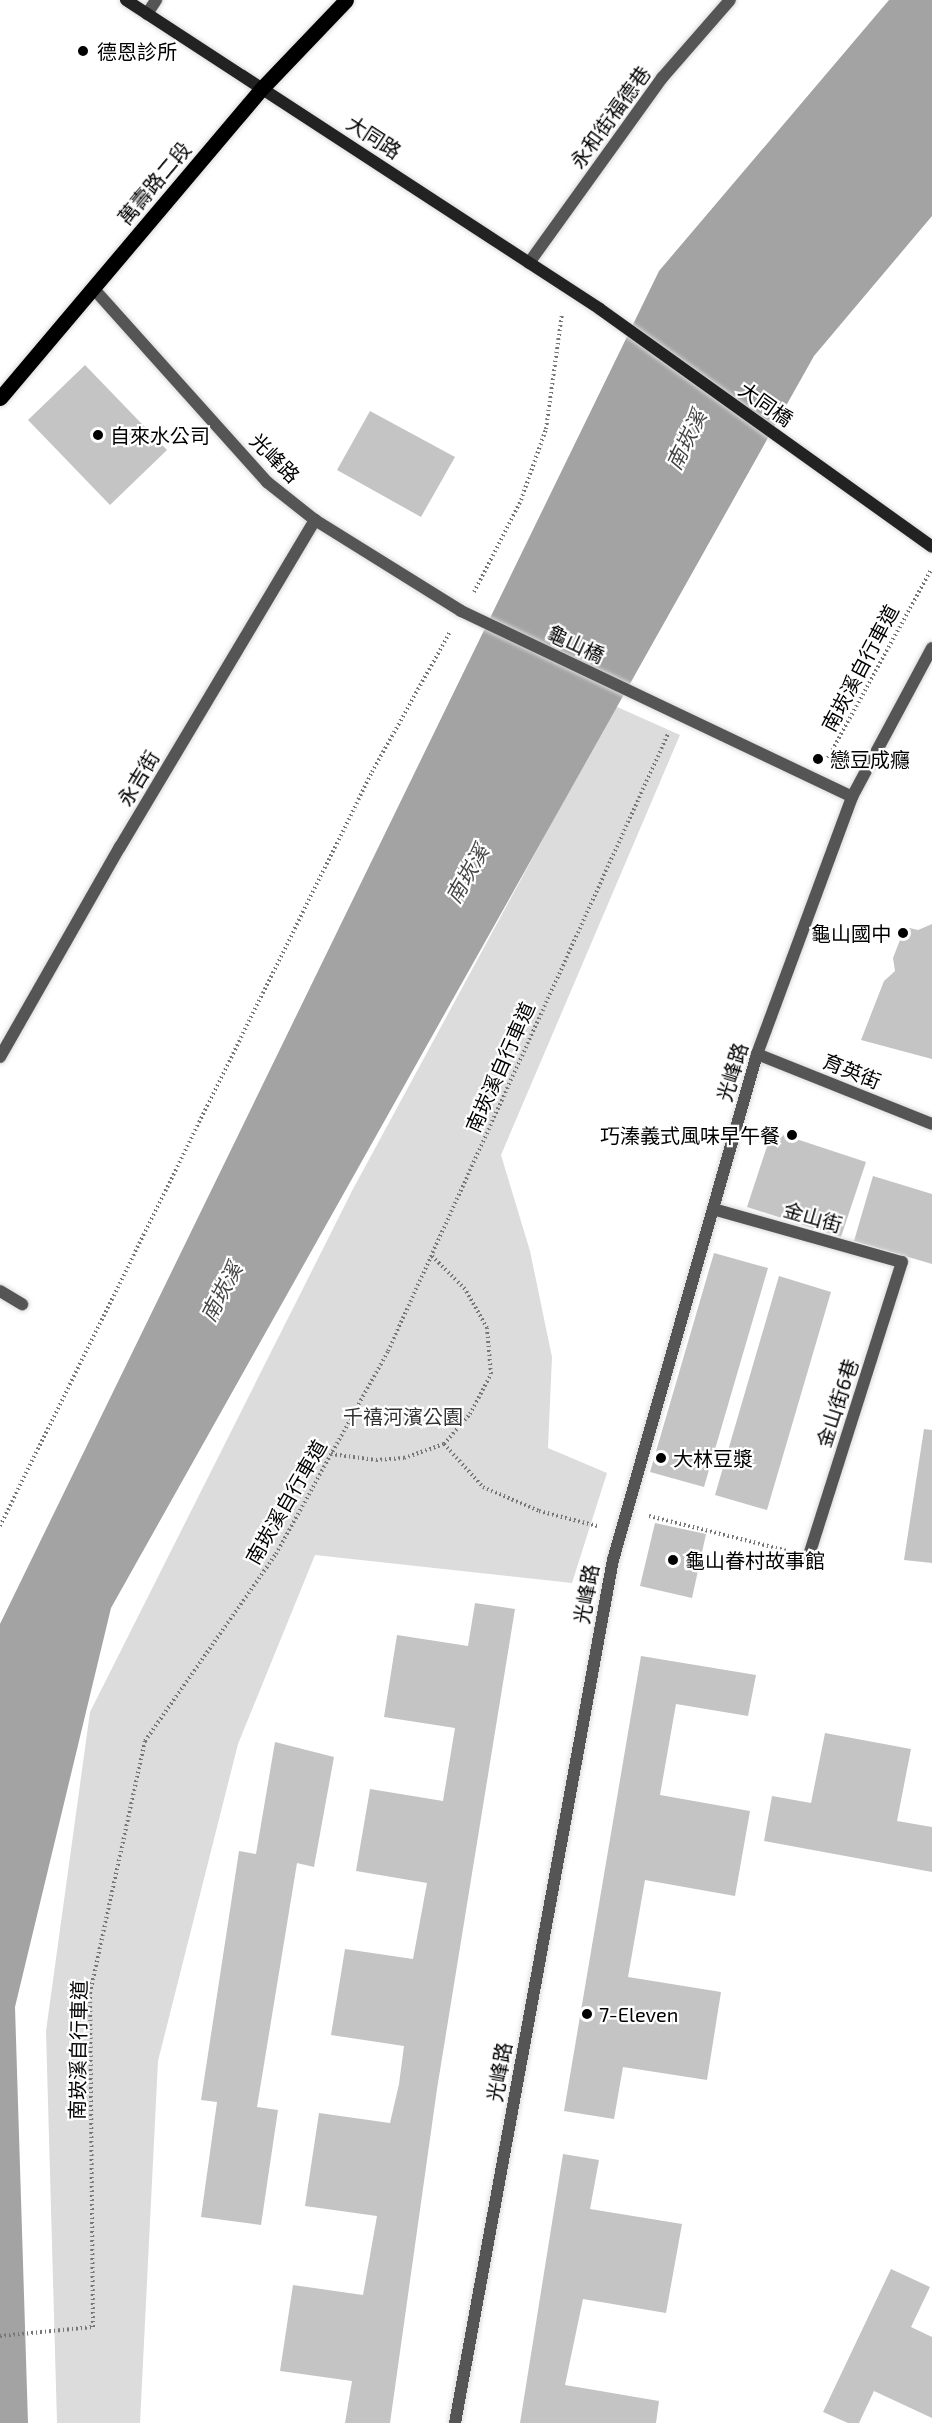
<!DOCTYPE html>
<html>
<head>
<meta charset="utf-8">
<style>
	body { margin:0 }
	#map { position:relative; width:932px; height:2423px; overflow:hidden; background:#fff; font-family:"Exo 2","Noto Sans TC",sans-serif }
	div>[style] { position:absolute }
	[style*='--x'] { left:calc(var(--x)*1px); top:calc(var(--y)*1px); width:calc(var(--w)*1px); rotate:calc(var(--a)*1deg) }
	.green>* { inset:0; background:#dcdcdc }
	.water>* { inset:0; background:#a3a3a3 }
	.building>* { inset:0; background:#c4c4c4 }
	.path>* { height:4px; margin-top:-2px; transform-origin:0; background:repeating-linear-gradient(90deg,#777 0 1.5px,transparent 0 4.5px) }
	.roads { filter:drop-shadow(0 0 2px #dbdbdb) drop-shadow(0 0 2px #dbdbdb) }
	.lane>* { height:12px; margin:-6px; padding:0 6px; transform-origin:6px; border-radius:6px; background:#555 }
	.street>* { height:12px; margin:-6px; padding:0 6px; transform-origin:6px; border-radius:6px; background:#555 }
	.secondary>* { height:12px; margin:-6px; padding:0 6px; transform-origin:6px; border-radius:6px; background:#222 }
	.primary>* { height:15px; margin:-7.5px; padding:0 7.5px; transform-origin:7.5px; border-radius:7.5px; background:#000 }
	.dots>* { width:16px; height:16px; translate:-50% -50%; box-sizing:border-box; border:3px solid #fff; border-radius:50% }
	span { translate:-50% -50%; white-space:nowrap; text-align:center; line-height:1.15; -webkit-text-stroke:4.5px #fff; paint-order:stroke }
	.poi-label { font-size:20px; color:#000 }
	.left { translate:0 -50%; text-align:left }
	.right { translate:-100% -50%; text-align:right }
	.street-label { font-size:20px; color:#000 }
	.park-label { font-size:20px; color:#333 }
	.water-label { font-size:21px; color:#444; font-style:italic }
</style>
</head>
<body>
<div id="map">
	<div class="green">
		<i style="clip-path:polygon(615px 706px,680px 735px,501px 1155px,530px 1251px,552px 1357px,548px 1448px,607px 1473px,572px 1583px,315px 1555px,238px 1744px,158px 2061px,140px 2423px,57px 2423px,46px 2031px,90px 1712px,353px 1189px)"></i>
	</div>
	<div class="water">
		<i style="clip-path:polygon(889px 0,932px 0,932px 216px,814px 356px,111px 1608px,15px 2007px,28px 2423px,0 2423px,0 1624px,659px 271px)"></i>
	</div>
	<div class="building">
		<i style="clip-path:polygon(85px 365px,167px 450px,110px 505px,28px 420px)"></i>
		<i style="clip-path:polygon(370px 411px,455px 457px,421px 517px,337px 470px)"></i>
		<i style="clip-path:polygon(932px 924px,932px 1059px,861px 1040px,884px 981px,895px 971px,893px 958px,905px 927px,918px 930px)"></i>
		<i style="clip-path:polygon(772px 1131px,866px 1162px,841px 1237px,747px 1207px)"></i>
		<i style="clip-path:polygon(873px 1176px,932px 1194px,932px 1264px,854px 1241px)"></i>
		<i style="clip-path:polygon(714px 1253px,768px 1268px,704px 1487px,650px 1472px)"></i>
		<i style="clip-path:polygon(779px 1276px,831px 1292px,767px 1510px,715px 1495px)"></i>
		<i style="clip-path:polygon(924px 1429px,932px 1430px,932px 1563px,904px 1560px)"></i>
		<i style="clip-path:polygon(655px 1523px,706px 1534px,692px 1598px,640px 1586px)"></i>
		<i style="clip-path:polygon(475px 1603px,515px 1609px,437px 2089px,390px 2423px,345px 2423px,352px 2381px,280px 2371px,293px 2285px,363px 2295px,377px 2216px,305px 2206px,319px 2113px,390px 2123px,399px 2084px,404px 2046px,331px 2035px,345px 1949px,413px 1959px,427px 1883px,356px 1871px,370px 1789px,443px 1801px,455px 1728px,384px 1717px,397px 1635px,468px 1646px)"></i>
		<i style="clip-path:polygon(641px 1656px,756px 1675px,748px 1716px,676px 1704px,660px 1795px,750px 1811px,735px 1896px,645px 1880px,628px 1977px,721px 1992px,707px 2080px,623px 2067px,614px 2119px,564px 2111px)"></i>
		<i style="clip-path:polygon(825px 1733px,911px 1749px,897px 1821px,932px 1827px,932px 1872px,764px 1841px,772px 1796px,811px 1803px)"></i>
		<i style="clip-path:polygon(275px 1742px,334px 1757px,314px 1867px,297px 1863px,257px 2107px,278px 2110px,261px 2225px,201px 2217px,217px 2102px,201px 2100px,239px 1851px,256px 1854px)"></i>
		<i style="clip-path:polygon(563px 2154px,599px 2160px,590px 2209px,682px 2224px,666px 2313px,583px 2299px,565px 2385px,659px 2401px,656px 2423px,520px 2423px)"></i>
		<i style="clip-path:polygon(891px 2269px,930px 2287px,911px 2327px,932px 2337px,932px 2418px,874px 2391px,859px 2423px,848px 2423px,823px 2412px)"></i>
	</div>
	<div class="path">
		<i style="--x:474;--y:592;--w:103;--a:-62.9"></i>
		<i style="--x:521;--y:500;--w:75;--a:-70.6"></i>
		<i style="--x:546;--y:429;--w:117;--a:-82.1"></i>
		<i style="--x:828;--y:758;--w:214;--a:-61.3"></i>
		<i style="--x:444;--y:1444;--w:58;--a:47.8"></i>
		<i style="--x:483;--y:1487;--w:61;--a:23.2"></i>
		<i style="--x:539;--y:1511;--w:60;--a:14.5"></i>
		<i style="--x:331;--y:1454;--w:45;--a:7.6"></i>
		<i style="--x:376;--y:1460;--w:28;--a:-4"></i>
		<i style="--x:404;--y:1458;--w:42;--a:-19.3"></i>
		<i style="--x:444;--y:1444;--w:40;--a:-49"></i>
		<i style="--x:470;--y:1414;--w:45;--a:-62.3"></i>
		<i style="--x:491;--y:1374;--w:46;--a:-95"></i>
		<i style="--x:487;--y:1328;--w:45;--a:-119.4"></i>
		<i style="--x:465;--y:1289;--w:48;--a:-135"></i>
		<i style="--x:649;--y:1516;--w:143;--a:14.1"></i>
		<i style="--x:0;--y:1526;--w:841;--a:-63.74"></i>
		<i style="--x:372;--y:772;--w:160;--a:-60.9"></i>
		<i style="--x:0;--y:2336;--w:93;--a:-5.5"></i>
		<i style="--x:93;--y:2327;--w:334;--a:-90.5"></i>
		<i style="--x:90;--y:1993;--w:258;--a:-77.7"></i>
		<i style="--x:145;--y:1741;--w:228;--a:-55"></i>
		<i style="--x:276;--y:1554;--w:232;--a:-61.1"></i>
		<i style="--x:388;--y:1351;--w:678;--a:-65.59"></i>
	</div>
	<div class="roads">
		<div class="lane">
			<i style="--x:147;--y:14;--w:17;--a:-57"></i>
			<i style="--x:529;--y:263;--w:228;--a:-54.3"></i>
			<i style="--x:662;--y:78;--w:103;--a:-48.9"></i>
			<i style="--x:713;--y:1209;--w:196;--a:15.7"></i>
			<i style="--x:902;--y:1262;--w:308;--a:107.6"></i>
			<i style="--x:0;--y:1291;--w:26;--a:31"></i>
		</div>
		<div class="street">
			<i style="--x:93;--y:288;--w:261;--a:48.1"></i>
			<i style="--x:267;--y:482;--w:61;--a:38.4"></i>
			<i style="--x:315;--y:520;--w:172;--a:31.9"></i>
			<i style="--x:461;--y:611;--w:433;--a:25.4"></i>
			<i style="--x:757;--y:1054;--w:188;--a:21.8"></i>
			<i style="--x:0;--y:1057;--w:242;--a:-60.3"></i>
			<i style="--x:120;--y:847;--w:381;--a:-59.2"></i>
			<i style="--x:455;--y:2423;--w:877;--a:-79.63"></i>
			<i style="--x:613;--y:1560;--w:526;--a:-74.11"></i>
			<i style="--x:757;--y:1054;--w:274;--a:-69.7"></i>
			<i style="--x:852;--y:797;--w:169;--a:-61.8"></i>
		</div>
		<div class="secondary">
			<i style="--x:126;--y:0;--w:566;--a:33.1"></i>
			<i style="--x:600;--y:309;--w:408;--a:35.6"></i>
		</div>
		<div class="primary">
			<i style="--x:0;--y:398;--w:407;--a:-49.8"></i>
			<i style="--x:263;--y:87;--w:120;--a:-46.3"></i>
		</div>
	</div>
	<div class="dots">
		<i style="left:83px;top:51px;background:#000"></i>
		<i style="left:98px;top:435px;background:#000"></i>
		<i style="left:818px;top:759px;background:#000"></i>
		<i style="left:903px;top:933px;background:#000"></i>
		<i style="left:792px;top:1135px;background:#000"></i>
		<i style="left:661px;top:1458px;background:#000"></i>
		<i style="left:673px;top:1560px;background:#000"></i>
		<i style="left:587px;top:2014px;background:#000"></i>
	</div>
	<div class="poi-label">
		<span class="left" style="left:97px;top:51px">德恩診所</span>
		<span class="left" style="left:110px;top:435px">自來水公司</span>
		<span class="left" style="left:830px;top:759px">戀豆成癮</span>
		<span class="right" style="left:891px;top:933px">龜山國中</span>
		<span class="right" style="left:780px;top:1135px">巧溱義式風味早午餐</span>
		<span class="left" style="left:673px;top:1458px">大林豆漿</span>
		<span class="left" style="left:685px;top:1560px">龜山眷村故事館</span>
		<span class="left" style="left:599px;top:2014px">7-Eleven</span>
	</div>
	<div class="street-label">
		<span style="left:610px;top:117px;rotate:-54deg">永和街福德巷</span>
		<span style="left:374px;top:137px;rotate:33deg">大同路</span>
		<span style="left:154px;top:183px;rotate:-50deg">萬壽路二段</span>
		<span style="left:766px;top:404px;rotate:35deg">大同橋</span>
		<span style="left:275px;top:458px;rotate:45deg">光峰路</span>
		<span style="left:576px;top:644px;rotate:25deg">龜山橋</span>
		<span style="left:860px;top:668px;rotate:-62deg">南崁溪自行車道</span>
		<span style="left:138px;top:778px;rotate:-59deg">永吉街</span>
		<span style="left:500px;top:1067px;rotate:-66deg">南崁溪自行車道</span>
		<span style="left:852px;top:1071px;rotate:22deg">育英街</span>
		<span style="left:732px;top:1072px;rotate:-73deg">光峰路</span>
		<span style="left:813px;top:1217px;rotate:16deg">金山街</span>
		<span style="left:837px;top:1403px;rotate:-72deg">金山街6巷</span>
		<span style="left:286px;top:1502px;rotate:-60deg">南崁溪自行車道</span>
		<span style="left:586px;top:1594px;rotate:-80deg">光峰路</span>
		<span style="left:78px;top:2050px;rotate:-89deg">南崁溪自行車道</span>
		<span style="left:499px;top:2072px;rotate:-80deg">光峰路</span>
	</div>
	<div class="park-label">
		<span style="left:403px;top:1416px">千禧河濱公園</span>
	</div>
	<div class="water-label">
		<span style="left:686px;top:440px;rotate:-64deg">南崁溪</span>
		<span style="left:467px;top:874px;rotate:-60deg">南崁溪</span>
		<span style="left:221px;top:1292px;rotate:-62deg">南崁溪</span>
	</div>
</div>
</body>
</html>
